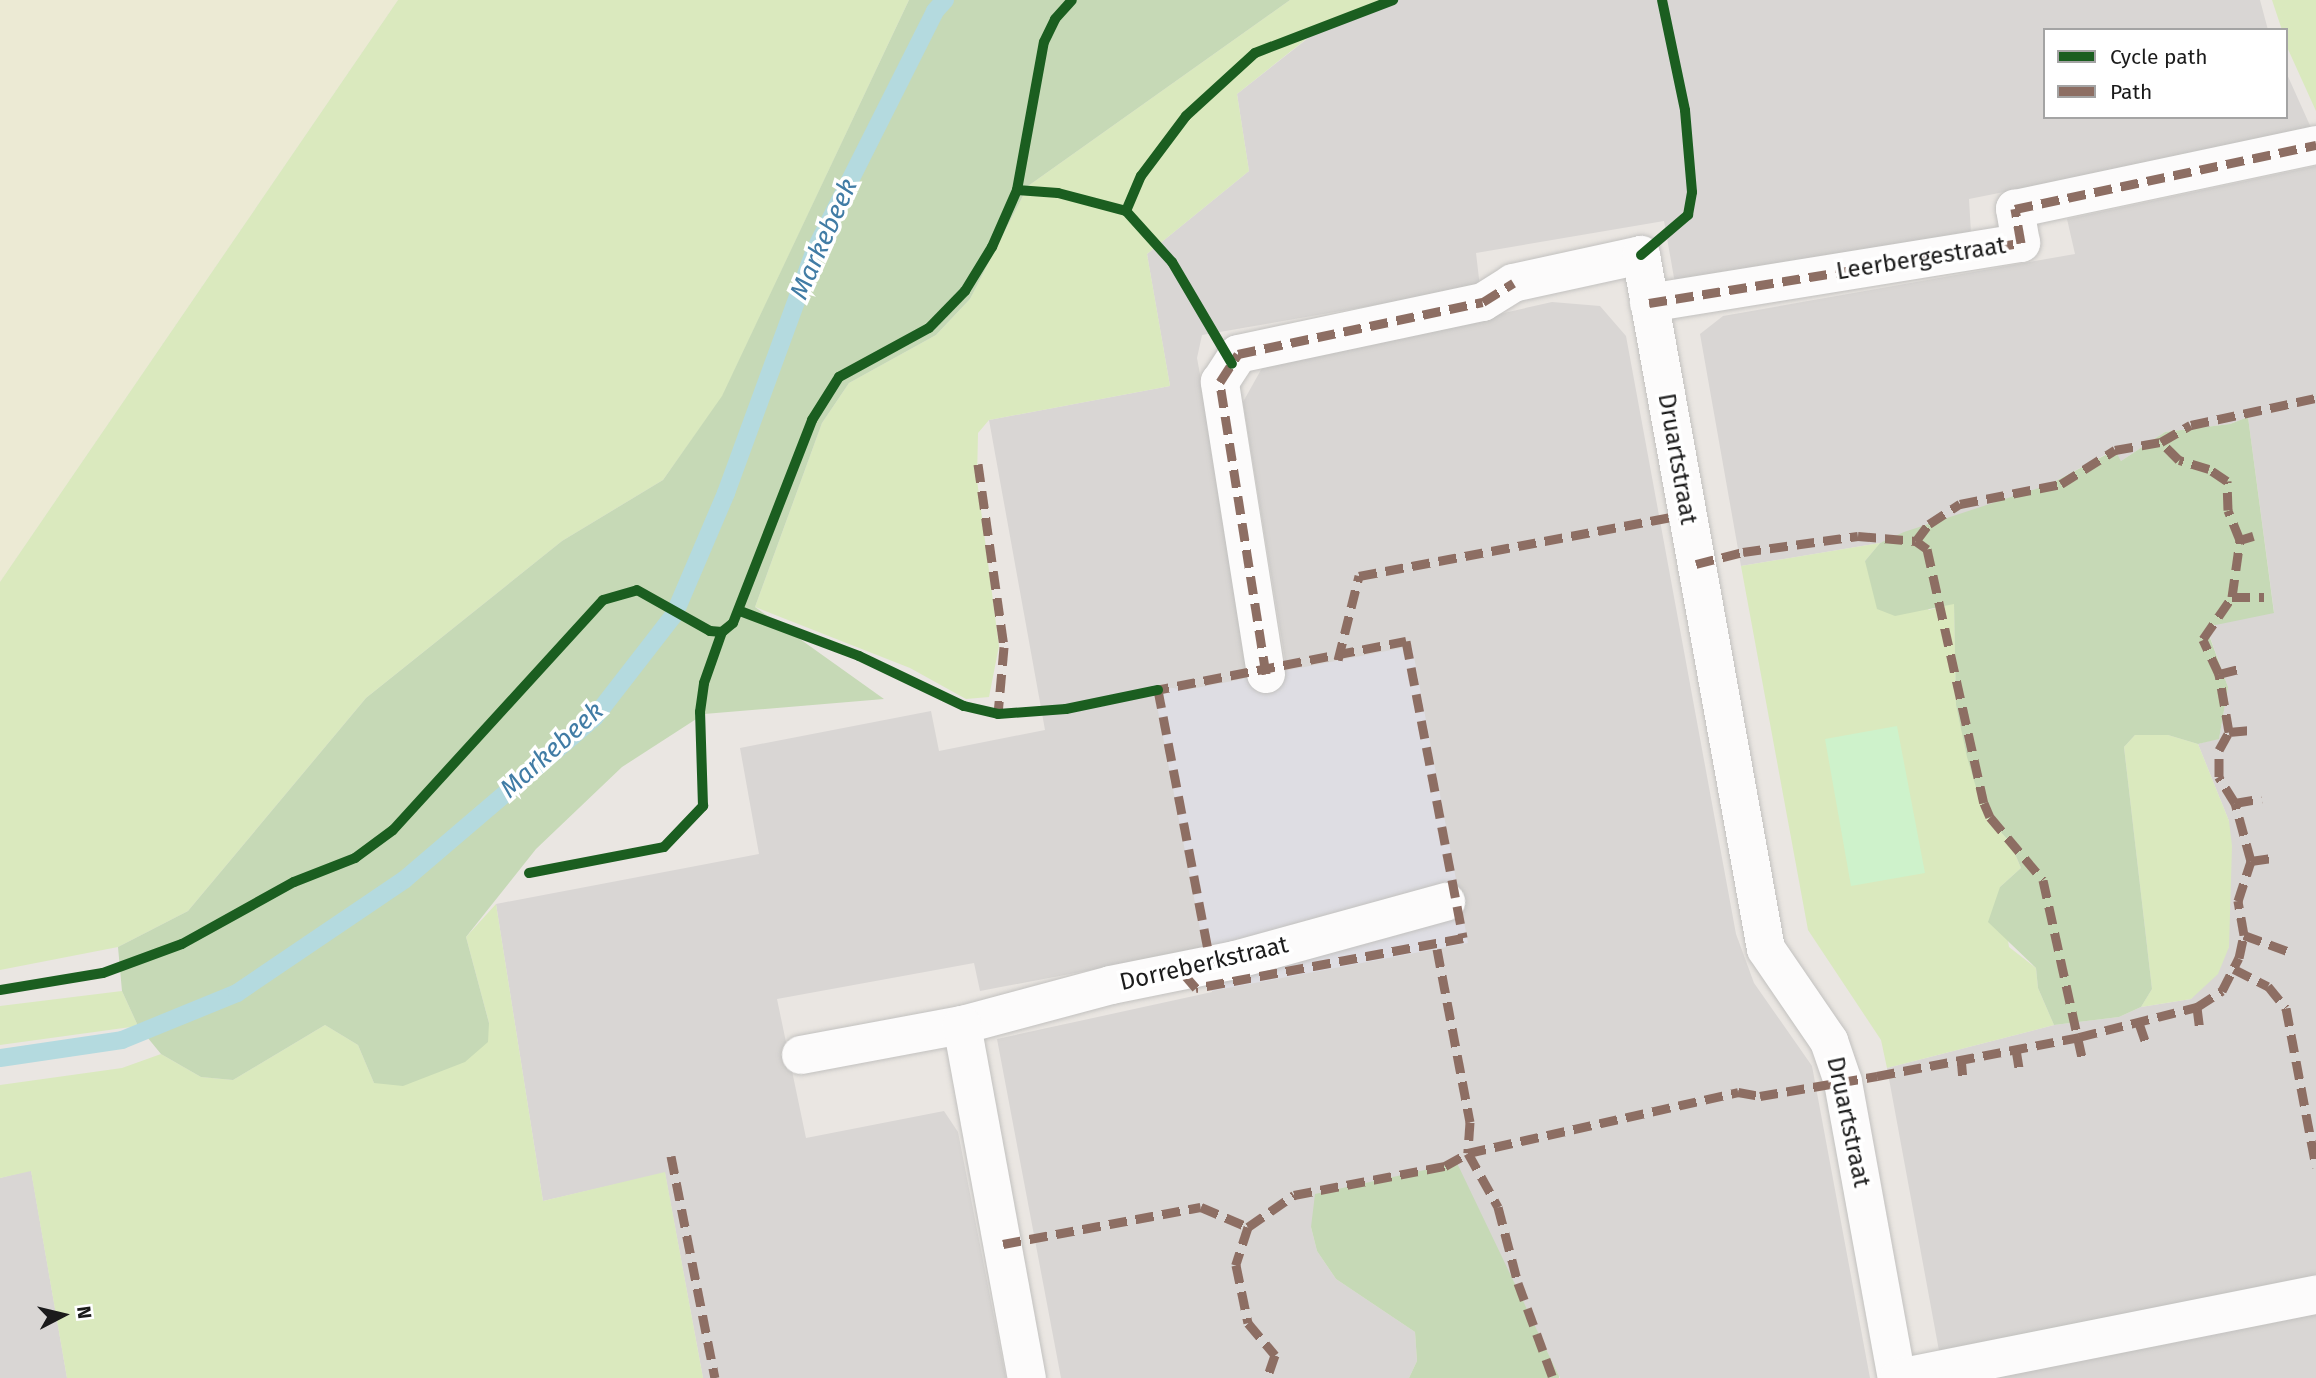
<!DOCTYPE html>
<html>
<head>
<meta charset="utf-8">
<style>
	body { margin:0 }
	#map { position:relative; width:2316px; height:1378px; overflow:hidden; background:#eae6e2; font-family:"Fira Sans",sans-serif }
	div>[style] { position:absolute }
	[style*='--x'] { left:calc(var(--x)*1px); top:calc(var(--y)*1px); width:calc(var(--w)*1px); rotate:calc(var(--a)*1deg) }
	.residential>* { inset:0; background:#d9d6d4 }
	.farmland>* { inset:0; background:#ecead4 }
	.grass>* { inset:0; background:#dae9be }
	.forest>* { inset:0; background:#c6d9b6 }
	.park>* { inset:0; background:#cef2cb }
	.plaza>* { inset:0; background:#dedde3 }
	.stream>* { height:18px; margin:-9px; padding:0 9px; transform-origin:9px; border-radius:9px; background:#b4dadf }
	.roads { filter:drop-shadow(0 0 2px #c2c1bf) drop-shadow(0 0 2px #c2c1bf) }
	.minor>* { height:38px; margin:-19px; padding:0 19px; transform-origin:19px; border-radius:19px; background:#fcfbfb }
	.quiet>* { height:9px; margin-top:-4.5px; transform-origin:0; background:repeating-linear-gradient(90deg,#8d6e63 0 18px,transparent 0 27px) }
	.cycleway>* { height:10px; margin:-5px; padding:0 5px; transform-origin:5px; border-radius:5px; background:#1b5e20 }
	span { translate:-50% -50%; white-space:nowrap; text-align:center; line-height:1.15; -webkit-text-stroke:7px #fff; paint-order:stroke }
	.street-label { font-size:24px; color:#1b1b1b }
	.water-label { font-size:26px; color:#417ca5; font-style:italic }
	.legend { position:absolute; left:2043px; top:28px; width:245px; height:91px; box-sizing:border-box; background:#fff; border:2px solid #a4a4a4; margin:0; padding:9px 12px; list-style:none; font-size:21px; color:#1b1b1b }
	.legend li { display:flex; align-items:center; gap:14px; height:35px }
	.legend b { width:35px; border:2px solid #a4a4a4 }
	.north { position:absolute; left:28px; top:1280px; width:70px; height:70px; -webkit-text-stroke:5px #fff; paint-order:stroke; rotate:83deg; font-size:19px; font-weight:700; line-height:28px; text-align:center; color:#1b1b1b }
	.north::after { content:''; display:block; margin:auto; width:24px; height:32px; background:#1b1b1b; clip-path:polygon(50% 0,100% 100%,50% 72%,0 100%) }
</style>
</head>
<body>
<div id="map">
	<div class="residential">
		<i style="clip-path:polygon(1393px 0,2260px 0,2268px 30px,2045px 30px,2045px 117px,2286px 117px,2286px 72px,2312px 130px,1969px 199px,1971px 233px,1676px 289px,1664px 221px,1476px 253px,1480px 287px,1202px 335px,1197px 358px,1253px 665px,1285px 660px,1243px 402px,1262px 368px,1552px 302px,1600px 306px,1626px 336px,1736px 934px,1754px 983px,1812px 1066px,1870px 1378px,1560px 1378px,1507px 1269px,1311px 1227px,1317px 1251px,1336px 1279px,1415px 1332px,1417px 1361px,1409px 1378px,1061px 1378px,997px 1039px,1212px 992px,1202px 949px,980px 991px,974px 963px,777px 999px,806px 1138px,944px 1111px,958px 1132px,1006px 1378px,703px 1378px,665px 1173px,543px 1201px,496px 904px,759px 854px,740px 748px,931px 711px,939px 751px,1045px 730px,989px 420px,1170px 386px,1147px 254px,1249px 171px,1237px 94px,1321px 28px)"></i>
		<i style="clip-path:polygon(2316px 166px,2316px 1378px,1944px 1378px,1887px 1068px,2054px 1025px,2119px 1017px,2141px 1007px,2191px 999px,2229px 947px,2229px 821px,2198px 744px,2219px 738px,2228px 687px,2206px 626px,2274px 612px,2248px 417px,2230px 424px,2165px 432px,2121px 461px,2114px 450px,2048px 485px,1880px 543px,1741px 566px,1700px 334px,1723px 316px,2075px 254px,2067px 219px)"></i>
		<i style="clip-path:polygon(31px 1170px,67px 1378px,0 1378px,0 1178px)"></i>
	</div>
	<div class="farmland">
		<i style="clip-path:polygon(0 0,398px 0,0 582px)"></i>
	</div>
	<div class="grass">
		<i style="clip-path:polygon(398px 0,909px 0,722px 397px,663px 480px,562px 541px,366px 698px,188px 911px,118px 947px,0 970px,0 582px)"></i>
		<i style="clip-path:polygon(1290px 0,1393px 0,1320px 28px,1237px 94px,1249px 171px,1147px 254px,1170px 386px,989px 420px,978px 433px,977px 480px,999px 646px,989px 697px,966px 699px,910px 668px,755px 607px,822px 423px,849px 383px,936px 335px,970px 299px,1028px 186px)"></i>
		<i style="clip-path:polygon(2272px 0,2316px 0,2316px 111px,2287px 47px,2286px 30px,2282px 30px)"></i>
		<i style="clip-path:polygon(1880px 543px,1865px 561px,1929px 610px,1954px 603px,1956px 705px,1984px 814px,2010px 842px,2021px 868px,2000px 887px,2009px 947px,2036px 968px,2038px 988px,2054px 1025px,1887px 1068px,1881px 1040px,1808px 930px,1741px 566px)"></i>
		<i style="clip-path:polygon(2135px 735px,2168px 735px,2198px 744px,2229px 821px,2232px 846px,2229px 947px,2218px 974px,2191px 999px,2141px 1007px,2152px 989px,2124px 747px)"></i>
		<i style="clip-path:polygon(496px 904px,543px 1201px,665px 1172px,703px 1378px,67px 1378px,31px 1171px,0 1178px,0 1085px,122px 1068px,161px 1054px,201px 1077px,233px 1080px,325px 1025px,358px 1045px,374px 1083px,489px 1023px,466px 937px)"></i>
		<i style="clip-path:polygon(122px 991px,138px 1026px,0 1045px,0 1006px)"></i>
	</div>
	<div class="forest">
		<i style="clip-path:polygon(909px 0,1290px 0,1028px 186px,970px 299px,936px 335px,849px 383px,822px 423px,755px 607px,884px 699px,704px 714px,622px 767px,536px 849px,466px 937px,489px 1023px,488px 1042px,465px 1062px,403px 1086px,374px 1083px,358px 1045px,325px 1025px,233px 1080px,201px 1077px,161px 1054px,138px 1026px,122px 991px,118px 947px,188px 911px,366px 698px,562px 541px,663px 480px,722px 396px)"></i>
		<i style="clip-path:polygon(2248px 417px,2274px 613px,2206px 627px,2228px 687px,2219px 739px,2198px 744px,2168px 735px,2135px 735px,2124px 747px,2152px 989px,2141px 1007px,2119px 1017px,2054px 1025px,2038px 988px,2036px 968px,1988px 922px,2000px 887px,2021px 868px,2010px 842px,1984px 814px,1967px 757px,1956px 705px,1954px 604px,1895px 616px,1877px 609px,1865px 561px,1880px 543px,1904px 532px,2048px 485px,2115px 450px,2121px 461px,2165px 432px,2230px 424px)"></i>
		<i style="clip-path:polygon(1457px 1163px,1559px 1376px,1559px 1378px,1409px 1378px,1417px 1361px,1415px 1332px,1336px 1279px,1317px 1251px,1311px 1227px,1315px 1194px)"></i>
	</div>
	<div class="park">
		<i style="clip-path:polygon(1897px 726px,1925px 873px,1851px 886px,1825px 739px)"></i>
	</div>
	<div class="plaza">
		<i style="clip-path:polygon(1412px 646px,1468px 943px,1212px 991px,1153px 685px,1186px 690px)"></i>
	</div>
	<div class="stream">
		<i style="--x:0;--y:1058;--w:123;--a:-8.4"></i>
		<i style="--x:122;--y:1040;--w:124;--a:-22.2"></i>
		<i style="--x:237;--y:993;--w:202;--a:-34.1"></i>
		<i style="--x:404;--y:880;--w:250;--a:-40.5"></i>
		<i style="--x:594;--y:718;--w:130;--a:-52.2"></i>
		<i style="--x:674;--y:615;--w:133;--a:-66.9"></i>
		<i style="--x:726;--y:493;--w:257;--a:-69.9"></i>
		<i style="--x:814;--y:252;--w:270;--a:-63.3"></i>
		<i style="--x:935;--y:11;--w:15;--a:-48"></i>
	</div>
	<div class="roads">
		<div class="minor">
			<i style="--x:1649;--y:303;--w:377;--a:-9.2"></i>
			<i style="--x:2021;--y:243;--w:35;--a:-100"></i>
			<i style="--x:2015;--y:209;--w:308;--a:-12"></i>
			<i style="--x:1266;--y:674;--w:296;--a:-99"></i>
			<i style="--x:1220;--y:382;--w:33;--a:-57"></i>
			<i style="--x:1238;--y:354;--w:250;--a:-12"></i>
			<i style="--x:1483;--y:302;--w:36;--a:-32"></i>
			<i style="--x:1513;--y:283;--w:131;--a:-12.3"></i>
			<i style="--x:1641;--y:255;--w:705;--a:79.79"></i>
			<i style="--x:1766;--y:949;--w:112;--a:55.6"></i>
			<i style="--x:1829;--y:1041;--w:43;--a:71.1"></i>
			<i style="--x:1843;--y:1082;--w:301;--a:79.7"></i>
			<i style="--x:962;--y:1025;--w:154;--a:-15"></i>
			<i style="--x:1111;--y:985;--w:126;--a:-11.4"></i>
			<i style="--x:1235;--y:960;--w:219;--a:-15.4"></i>
			<i style="--x:801;--y:1055;--w:164;--a:-10.6"></i>
			<i style="--x:962;--y:1025;--w:359;--a:79.6"></i>
			<i style="--x:1899;--y:1378;--w:425;--a:-11.3"></i>
		</div>
	</div>
	<div class="quiet">
		<i style="--x:1649;--y:303;--w:377;--a:-9.2"></i>
		<i style="--x:2021;--y:243;--w:35;--a:-100"></i>
		<i style="--x:2015;--y:209;--w:308;--a:-12"></i>
		<i style="--x:978;--y:464;--w:185;--a:81.9"></i>
		<i style="--x:1004;--y:647;--w:67;--a:95.1"></i>
		<i style="--x:2240;--y:540;--w:32;--a:-112"></i>
		<i style="--x:2228;--y:510;--w:29;--a:-92"></i>
		<i style="--x:2227;--y:481;--w:22;--a:-146"></i>
		<i style="--x:2209;--y:469;--w:31;--a:-163"></i>
		<i style="--x:2179;--y:460;--w:25;--a:-135"></i>
		<i style="--x:2161;--y:442;--w:34;--a:-30"></i>
		<i style="--x:2191;--y:425;--w:128;--a:-12.2"></i>
		<i style="--x:1916;--y:541;--w:14;--a:36"></i>
		<i style="--x:1927;--y:549;--w:260;--a:77.4"></i>
		<i style="--x:1984;--y:803;--w:15;--a:67"></i>
		<i style="--x:1990;--y:817;--w:82;--a:49.9"></i>
		<i style="--x:2043;--y:880;--w:181;--a:77.6"></i>
		<i style="--x:1696;--y:564;--w:49;--a:-14.3"></i>
		<i style="--x:1743;--y:552;--w:116;--a:-7.9"></i>
		<i style="--x:1858;--y:536;--w:58;--a:4.9"></i>
		<i style="--x:1916;--y:541;--w:21;--a:-53"></i>
		<i style="--x:1929;--y:524;--w:37;--a:-33"></i>
		<i style="--x:1960;--y:504;--w:103;--a:-11.2"></i>
		<i style="--x:2061;--y:484;--w:64;--a:-32.2"></i>
		<i style="--x:2115;--y:450;--w:47;--a:-9.9"></i>
		<i style="--x:2232;--y:597;--w:32;--a:0"></i>
		<i style="--x:1338;--y:660;--w:87;--a:-76"></i>
		<i style="--x:1359;--y:576;--w:334;--a:-10.7"></i>
		<i style="--x:1266;--y:674;--w:296;--a:-99"></i>
		<i style="--x:1220;--y:382;--w:33;--a:-57"></i>
		<i style="--x:1238;--y:354;--w:250;--a:-12"></i>
		<i style="--x:1483;--y:302;--w:36;--a:-32"></i>
		<i style="--x:2219;--y:674;--w:21;--a:-14"></i>
		<i style="--x:1158;--y:690;--w:281;--a:79.1"></i>
		<i style="--x:1151;--y:691;--w:260;--a:-11.1"></i>
		<i style="--x:1406;--y:641;--w:302;--a:79.1"></i>
		<i style="--x:1463;--y:938;--w:272;--a:169.4"></i>
		<i style="--x:1196;--y:988;--w:21;--a:-131"></i>
		<i style="--x:2229;--y:732;--w:22;--a:-5"></i>
		<i style="--x:2235;--y:803;--w:27;--a:-10"></i>
		<i style="--x:2251;--y:861;--w:21;--a:-8"></i>
		<i style="--x:2244;--y:935;--w:49;--a:20.3"></i>
		<i style="--x:1437;--y:949;--w:176;--a:79.2"></i>
		<i style="--x:1470;--y:1122;--w:31;--a:94"></i>
		<i style="--x:1468;--y:1153;--w:62;--a:60.9"></i>
		<i style="--x:1498;--y:1207;--w:79;--a:75.3"></i>
		<i style="--x:1518;--y:1283;--w:101;--a:69.8"></i>
		<i style="--x:2234;--y:969;--w:38;--a:27"></i>
		<i style="--x:2268;--y:986;--w:28;--a:51"></i>
		<i style="--x:2286;--y:1008;--w:162;--a:79.3"></i>
		<i style="--x:2197;--y:1007;--w:24;--a:83"></i>
		<i style="--x:2139;--y:1023;--w:21;--a:71"></i>
		<i style="--x:2016;--y:1049;--w:20;--a:81"></i>
		<i style="--x:1961;--y:1057;--w:22;--a:85"></i>
		<i style="--x:671;--y:1156;--w:226;--a:78.8"></i>
		<i style="--x:1248;--y:1227;--w:40;--a:108"></i>
		<i style="--x:1236;--y:1265;--w:59;--a:78.3"></i>
		<i style="--x:1248;--y:1323;--w:42;--a:49.8"></i>
		<i style="--x:1275;--y:1355;--w:24;--a:109"></i>
		<i style="--x:1003;--y:1244;--w:201;--a:-10.6"></i>
		<i style="--x:1201;--y:1207;--w:51;--a:23.1"></i>
		<i style="--x:1248;--y:1227;--w:56;--a:-34.8"></i>
		<i style="--x:1294;--y:1195;--w:154;--a:-10.9"></i>
		<i style="--x:1445;--y:1166;--w:26;--a:-29"></i>
		<i style="--x:1468;--y:1153;--w:277;--a:-12.7"></i>
		<i style="--x:1738;--y:1092;--w:22;--a:10"></i>
		<i style="--x:1760;--y:1096;--w:119;--a:-9.7"></i>
		<i style="--x:1877;--y:1076;--w:206;--a:-10.9"></i>
		<i style="--x:2079;--y:1037;--w:122;--a:-14.3"></i>
		<i style="--x:2197;--y:1007;--w:30;--a:-33"></i>
		<i style="--x:2222;--y:991;--w:37;--a:-63"></i>
		<i style="--x:2239;--y:958;--w:24;--a:-78"></i>
		<i style="--x:2244;--y:935;--w:35;--a:-100"></i>
		<i style="--x:2238;--y:901;--w:42;--a:-72"></i>
		<i style="--x:2251;--y:861;--w:60;--a:-105.4"></i>
		<i style="--x:2235;--y:803;--w:31;--a:-122"></i>
		<i style="--x:2219;--y:777;--w:27;--a:-90"></i>
		<i style="--x:2219;--y:750;--w:21;--a:-61"></i>
		<i style="--x:2229;--y:732;--w:59;--a:-99.8"></i>
		<i style="--x:2219;--y:674;--w:38;--a:-115"></i>
		<i style="--x:2203;--y:639;--w:51;--a:-55.4"></i>
		<i style="--x:2232;--y:597;--w:58;--a:-82"></i>
		<i style="--x:2240;--y:540;--w:14;--a:-17"></i>
	</div>
	<div class="cycleway">
		<i style="--x:1017;--y:190;--w:41;--a:4.2"></i>
		<i style="--x:1058;--y:193;--w:70;--a:14.8"></i>
		<i style="--x:1126;--y:211;--w:69;--a:48"></i>
		<i style="--x:1172;--y:262;--w:118;--a:59.5"></i>
		<i style="--x:1126;--y:211;--w:38;--a:-67"></i>
		<i style="--x:1141;--y:176;--w:75;--a:-53.1"></i>
		<i style="--x:1186;--y:116;--w:93;--a:-42.4"></i>
		<i style="--x:1255;--y:53;--w:148;--a:-21"></i>
		<i style="--x:1641;--y:255;--w:62;--a:-40.4"></i>
		<i style="--x:1688;--y:215;--w:23;--a:-80"></i>
		<i style="--x:1692;--y:192;--w:82;--a:-94.9"></i>
		<i style="--x:1685;--y:110;--w:112;--a:-101.8"></i>
		<i style="--x:740;--y:611;--w:127;--a:20.7"></i>
		<i style="--x:859;--y:656;--w:116;--a:25.5"></i>
		<i style="--x:964;--y:706;--w:35;--a:13"></i>
		<i style="--x:998;--y:714;--w:68;--a:-4.2"></i>
		<i style="--x:1066;--y:709;--w:94;--a:-11.7"></i>
		<i style="--x:529;--y:873;--w:137;--a:-10.9"></i>
		<i style="--x:664;--y:847;--w:57;--a:-46.4"></i>
		<i style="--x:703;--y:806;--w:94;--a:-91.8"></i>
		<i style="--x:700;--y:712;--w:29;--a:-82"></i>
		<i style="--x:704;--y:683;--w:54;--a:-70.6"></i>
		<i style="--x:0;--y:990;--w:104;--a:-9.4"></i>
		<i style="--x:103;--y:973;--w:84;--a:-20.2"></i>
		<i style="--x:182;--y:944;--w:128;--a:-29"></i>
		<i style="--x:294;--y:882;--w:66;--a:-21.5"></i>
		<i style="--x:355;--y:858;--w:47;--a:-36.4"></i>
		<i style="--x:393;--y:830;--w:311;--a:-47.6"></i>
		<i style="--x:603;--y:600;--w:35;--a:-16"></i>
		<i style="--x:637;--y:590;--w:84;--a:29.3"></i>
		<i style="--x:710;--y:631;--w:12;--a:5"></i>
		<i style="--x:722;--y:632;--w:14;--a:-39"></i>
		<i style="--x:733;--y:623;--w:218;--a:-68.7"></i>
		<i style="--x:812;--y:420;--w:51;--a:-57.9"></i>
		<i style="--x:839;--y:377;--w:102;--a:-28.6"></i>
		<i style="--x:929;--y:328;--w:52;--a:-45.8"></i>
		<i style="--x:965;--y:291;--w:52;--a:-58.5"></i>
		<i style="--x:992;--y:247;--w:62;--a:-66.3"></i>
		<i style="--x:1017;--y:190;--w:150;--a:-79.7"></i>
		<i style="--x:1044;--y:42;--w:25;--a:-64"></i>
		<i style="--x:1055;--y:19;--w:25;--a:-48"></i>
	</div>
	<div class="street-label">
		<span style="left:1921px;top:259px;rotate:-9deg">Leerbergestraat</span>
		<span style="left:1677px;top:459px;rotate:80deg">Druartstraat</span>
		<span style="left:1204px;top:964px;rotate:-13deg">Dorreberkstraat</span>
		<span style="left:1848px;top:1122px;rotate:78deg">Druartstraat</span>
	</div>
	<div class="water-label">
		<span style="left:824px;top:239px;rotate:-66deg">Markebeek</span>
		<span style="left:552px;top:750px;rotate:-42deg">Markebeek</span>
	</div>
	<ul class="legend">
	<li><b style="height:9px;background:#1b5e20"></b>Cycle path</li>
	<li><b style="height:9px;background:#8d6e63"></b>Path</li>
	</ul>
	<div class="north">N</div>
</div>
</body>
</html>
